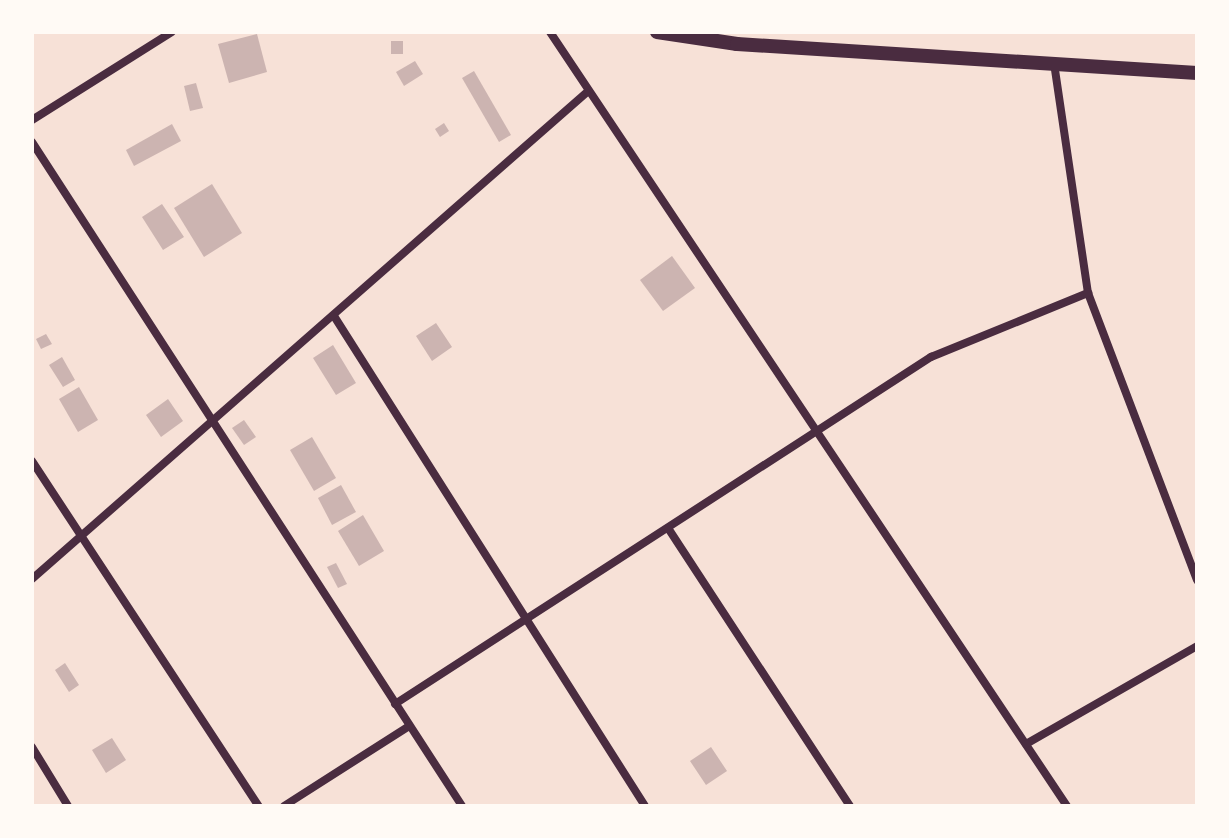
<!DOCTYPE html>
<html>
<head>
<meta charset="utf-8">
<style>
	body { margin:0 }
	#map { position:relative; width:1229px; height:838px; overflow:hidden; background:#f7e1d7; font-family:Montserrat,sans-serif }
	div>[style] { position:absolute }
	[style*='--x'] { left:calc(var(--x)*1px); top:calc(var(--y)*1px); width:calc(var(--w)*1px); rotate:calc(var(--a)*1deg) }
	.building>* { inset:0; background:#ccb4b1 }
	.minor>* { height:8px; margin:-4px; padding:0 4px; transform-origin:4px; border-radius:4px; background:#4a2c40 }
	.secondary>* { height:14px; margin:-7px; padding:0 7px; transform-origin:7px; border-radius:7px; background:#4a2c40 }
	span { translate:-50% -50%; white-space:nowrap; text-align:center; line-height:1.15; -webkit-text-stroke:8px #fffaf5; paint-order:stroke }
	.frame { position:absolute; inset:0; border:34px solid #fffaf5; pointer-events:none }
</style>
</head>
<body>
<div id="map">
	<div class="building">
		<i style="clip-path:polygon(257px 34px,267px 72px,229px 83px,218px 44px)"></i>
		<i style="clip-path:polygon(391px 41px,403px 41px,403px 54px,391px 54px)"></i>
		<i style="clip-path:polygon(415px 61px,423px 74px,404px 86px,396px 72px)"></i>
		<i style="clip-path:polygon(474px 71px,511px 135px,499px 142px,462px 78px)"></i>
		<i style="clip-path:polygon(196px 83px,203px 108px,190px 111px,184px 86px)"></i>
		<i style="clip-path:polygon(444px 123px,449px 131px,440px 137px,435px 129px)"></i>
		<i style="clip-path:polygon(172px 124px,181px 141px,134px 166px,126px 150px)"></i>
		<i style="clip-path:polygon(212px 184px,242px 233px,204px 257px,174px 208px)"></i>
		<i style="clip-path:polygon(162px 204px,184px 237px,163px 250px,142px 217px)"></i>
		<i style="clip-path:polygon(672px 256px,695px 288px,663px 311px,640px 280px)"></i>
		<i style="clip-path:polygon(436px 323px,452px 347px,432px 361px,416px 336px)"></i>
		<i style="clip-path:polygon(46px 334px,52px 344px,41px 349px,36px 339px)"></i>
		<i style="clip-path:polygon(333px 345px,356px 383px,336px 395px,313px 358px)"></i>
		<i style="clip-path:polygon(62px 357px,75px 380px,63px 387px,49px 365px)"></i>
		<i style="clip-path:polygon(79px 387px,98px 420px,78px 432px,59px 399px)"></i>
		<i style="clip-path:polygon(168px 399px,183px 421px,161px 437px,146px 415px)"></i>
		<i style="clip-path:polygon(244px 420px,256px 437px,244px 445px,232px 428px)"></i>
		<i style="clip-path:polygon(312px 437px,336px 478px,314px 491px,290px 450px)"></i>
		<i style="clip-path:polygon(341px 485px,356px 512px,332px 525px,318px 498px)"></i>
		<i style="clip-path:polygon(363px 515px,384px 551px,359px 566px,338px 531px)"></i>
		<i style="clip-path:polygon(336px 563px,347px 584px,338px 588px,327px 567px)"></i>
		<i style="clip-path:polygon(65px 663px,79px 685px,69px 692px,55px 670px)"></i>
		<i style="clip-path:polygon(112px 738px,126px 760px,106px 773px,92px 750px)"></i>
		<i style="clip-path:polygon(711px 747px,727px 771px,706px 785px,690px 761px)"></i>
	</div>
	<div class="minor">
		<i style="--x:550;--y:32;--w:931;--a:56.26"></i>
		<i style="--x:1054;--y:63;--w:232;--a:81.6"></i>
		<i style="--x:1088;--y:293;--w:307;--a:69.2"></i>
		<i style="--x:32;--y:120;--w:165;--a:-32.2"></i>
		<i style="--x:32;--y:142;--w:791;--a:57.07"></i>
		<i style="--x:334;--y:316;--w:580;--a:57.6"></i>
		<i style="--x:32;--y:461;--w:413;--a:56.7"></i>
		<i style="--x:668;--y:528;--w:332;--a:56.8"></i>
		<i style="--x:32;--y:579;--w:737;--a:-41.26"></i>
		<i style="--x:395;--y:704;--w:639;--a:-32.92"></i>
		<i style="--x:931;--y:357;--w:170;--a:-22.2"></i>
		<i style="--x:1026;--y:744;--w:197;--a:-29.8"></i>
		<i style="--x:32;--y:747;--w:69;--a:58.6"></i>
		<i style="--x:284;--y:806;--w:148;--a:-32.6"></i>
	</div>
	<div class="secondary">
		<i style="--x:657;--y:32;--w:81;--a:8.5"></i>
		<i style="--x:737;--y:44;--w:461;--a:3.6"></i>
	</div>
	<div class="frame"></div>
</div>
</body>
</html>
